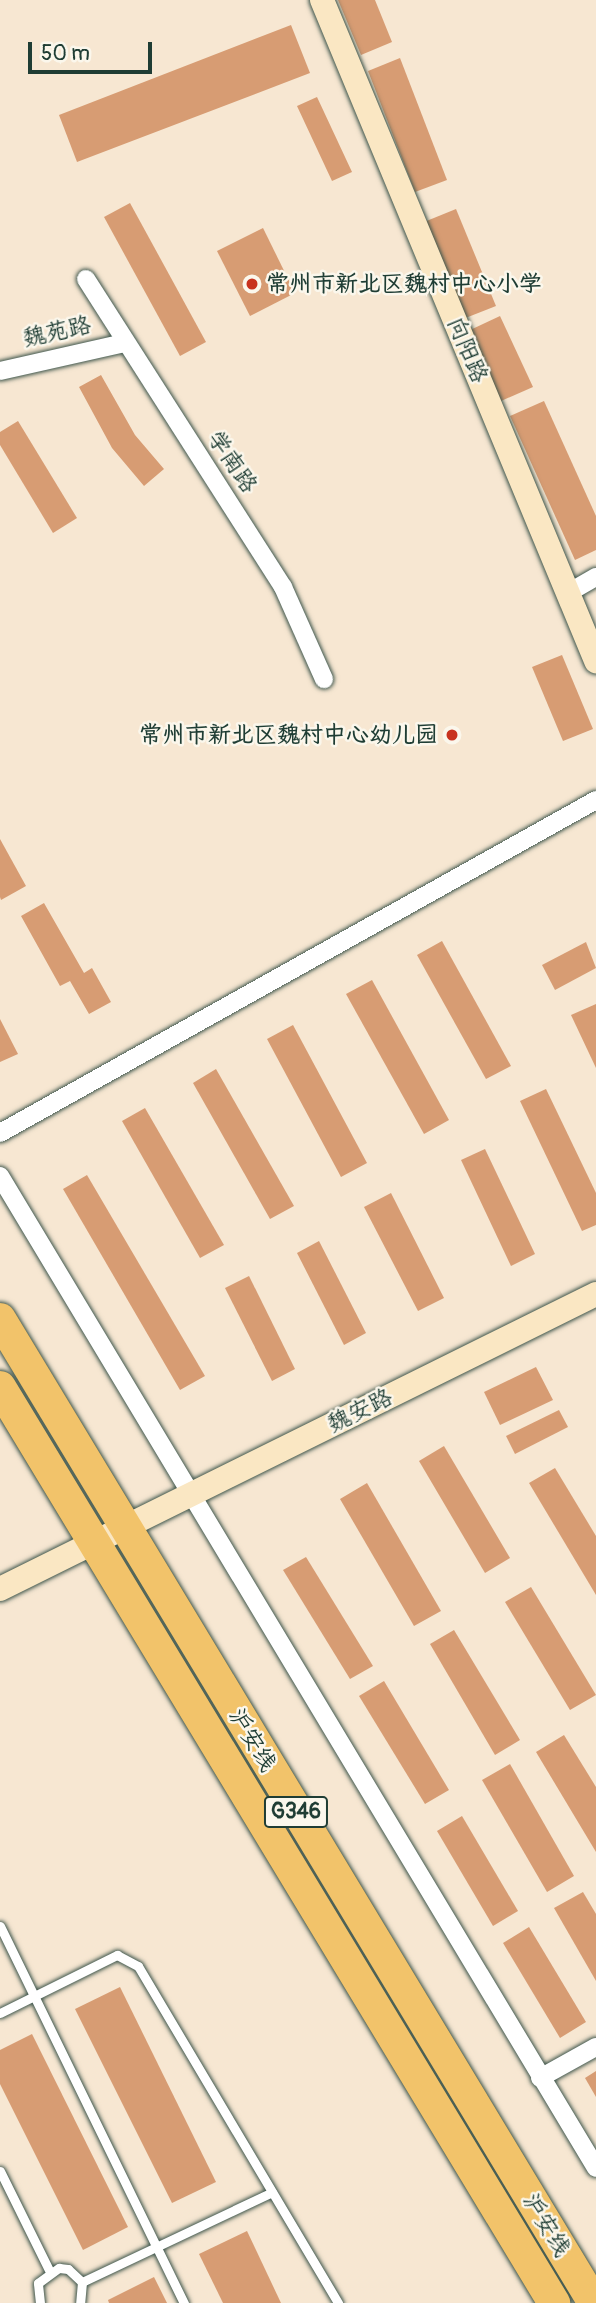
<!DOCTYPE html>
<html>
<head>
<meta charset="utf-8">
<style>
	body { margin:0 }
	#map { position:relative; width:596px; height:2303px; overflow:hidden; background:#f7e7d2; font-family:Pangolin,"LXGW WenKai TC",sans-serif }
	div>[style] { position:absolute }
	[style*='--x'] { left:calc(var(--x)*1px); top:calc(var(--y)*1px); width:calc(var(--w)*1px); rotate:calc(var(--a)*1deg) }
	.building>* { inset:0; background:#d79c73 }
	.roads { filter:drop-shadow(0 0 2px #3f564c) drop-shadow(0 0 2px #3f564c) }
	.lane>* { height:9px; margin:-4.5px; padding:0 4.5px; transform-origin:4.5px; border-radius:4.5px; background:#fff }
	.street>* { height:18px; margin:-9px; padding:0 9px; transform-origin:9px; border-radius:9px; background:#fff }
	.secondary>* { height:24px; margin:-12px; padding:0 12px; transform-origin:12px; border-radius:12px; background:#fae7c3 }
	.highway>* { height:32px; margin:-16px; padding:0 16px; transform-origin:16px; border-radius:16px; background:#f2c36a }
	.dots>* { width:19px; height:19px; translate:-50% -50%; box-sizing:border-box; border:4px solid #fbf7ec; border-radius:50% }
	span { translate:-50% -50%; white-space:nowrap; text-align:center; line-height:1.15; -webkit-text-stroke:5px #fbf7ec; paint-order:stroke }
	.shield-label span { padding:2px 5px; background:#fbf7ec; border:2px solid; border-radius:5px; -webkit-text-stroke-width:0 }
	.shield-label { font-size:21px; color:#1f3d34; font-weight:700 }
	.poi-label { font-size:23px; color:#1f3d34; font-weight:700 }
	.left { translate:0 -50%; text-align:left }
	.right { translate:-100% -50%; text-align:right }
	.street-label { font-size:23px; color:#1f3d34 }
	.scale { position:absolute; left:28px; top:42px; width:124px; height:32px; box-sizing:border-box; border:4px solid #1f3d34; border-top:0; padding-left:9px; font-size:21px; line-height:24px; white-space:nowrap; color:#1f3d34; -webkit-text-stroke:5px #fbf7ec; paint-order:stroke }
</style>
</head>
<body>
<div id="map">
	<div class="building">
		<i style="clip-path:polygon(338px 0,375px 0,392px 42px,361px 55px)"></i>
		<i style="clip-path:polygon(291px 25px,310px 73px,77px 162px,59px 115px)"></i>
		<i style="clip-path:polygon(400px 58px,447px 180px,415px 192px,368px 71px)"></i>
		<i style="clip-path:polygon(317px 97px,352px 172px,332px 181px,297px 106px)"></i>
		<i style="clip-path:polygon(130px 203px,206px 342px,180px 356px,104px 217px)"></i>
		<i style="clip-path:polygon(456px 209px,496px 306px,463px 319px,424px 222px)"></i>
		<i style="clip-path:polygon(263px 228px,295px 293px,250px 316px,217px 251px)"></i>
		<i style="clip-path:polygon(500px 316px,533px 387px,501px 401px,468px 331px)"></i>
		<i style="clip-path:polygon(101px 375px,135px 435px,164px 469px,144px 486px,112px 448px,79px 387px)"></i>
		<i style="clip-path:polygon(544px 401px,596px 516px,596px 550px,575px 560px,510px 416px)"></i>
		<i style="clip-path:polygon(18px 421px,77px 518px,53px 533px,0 445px,0 432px)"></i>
		<i style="clip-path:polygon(562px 655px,593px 729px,563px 741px,532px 667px)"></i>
		<i style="clip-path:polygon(0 839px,26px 886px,1px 900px,0 897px)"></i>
		<i style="clip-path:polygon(44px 903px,84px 973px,92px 968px,111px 1002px,89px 1014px,70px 981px,60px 986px,21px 916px)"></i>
		<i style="clip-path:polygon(442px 941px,511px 1066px,486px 1079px,417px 955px)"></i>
		<i style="clip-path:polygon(586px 942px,596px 968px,555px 990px,542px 965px)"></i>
		<i style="clip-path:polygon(372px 980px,449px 1120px,424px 1134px,346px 994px)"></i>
		<i style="clip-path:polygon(596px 1004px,596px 1068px,571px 1015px)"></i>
		<i style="clip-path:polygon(0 1019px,18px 1054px,0 1062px)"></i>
		<i style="clip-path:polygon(293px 1025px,367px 1163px,341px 1177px,267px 1039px)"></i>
		<i style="clip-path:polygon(216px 1069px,294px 1206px,270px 1219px,193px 1083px)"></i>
		<i style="clip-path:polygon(546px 1089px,596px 1193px,596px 1225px,582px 1231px,520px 1101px)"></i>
		<i style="clip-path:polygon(145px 1108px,224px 1245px,200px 1258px,122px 1121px)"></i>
		<i style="clip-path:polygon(485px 1149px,535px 1254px,511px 1266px,461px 1160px)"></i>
		<i style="clip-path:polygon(87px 1175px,205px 1376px,180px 1390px,63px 1189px)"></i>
		<i style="clip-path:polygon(391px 1193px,444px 1298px,418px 1311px,364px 1207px)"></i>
		<i style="clip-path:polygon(319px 1241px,366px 1333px,344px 1345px,297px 1253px)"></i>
		<i style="clip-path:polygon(249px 1276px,295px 1369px,272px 1381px,225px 1288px)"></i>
		<i style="clip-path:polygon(536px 1367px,553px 1400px,500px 1425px,484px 1392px)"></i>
		<i style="clip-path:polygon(559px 1410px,568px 1427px,515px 1454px,506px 1436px)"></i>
		<i style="clip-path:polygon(444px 1446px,510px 1558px,485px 1573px,419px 1461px)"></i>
		<i style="clip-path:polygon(555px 1468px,596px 1536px,596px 1595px,529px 1483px)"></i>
		<i style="clip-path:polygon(367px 1483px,441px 1611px,414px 1626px,340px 1499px)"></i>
		<i style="clip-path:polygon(306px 1557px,373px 1666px,350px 1679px,283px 1570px)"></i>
		<i style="clip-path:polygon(531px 1587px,596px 1695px,570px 1710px,505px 1602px)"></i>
		<i style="clip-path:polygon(454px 1630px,520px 1740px,495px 1755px,430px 1644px)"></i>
		<i style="clip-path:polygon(384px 1681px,449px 1790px,425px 1804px,359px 1696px)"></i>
		<i style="clip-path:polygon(564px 1735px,596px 1787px,596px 1852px,536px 1752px)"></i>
		<i style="clip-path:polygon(510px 1764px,574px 1876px,547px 1892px,482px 1780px)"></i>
		<i style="clip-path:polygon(462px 1816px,518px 1911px,493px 1926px,437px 1831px)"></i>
		<i style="clip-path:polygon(583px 1892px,596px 1914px,596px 1981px,554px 1908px)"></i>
		<i style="clip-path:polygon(529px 1927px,586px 2022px,560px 2038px,503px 1943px)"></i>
		<i style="clip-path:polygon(120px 1987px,216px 2182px,172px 2203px,75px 2009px)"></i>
		<i style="clip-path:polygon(32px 2034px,128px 2227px,83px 2250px,0 2084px,0 2050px)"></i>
		<i style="clip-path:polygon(596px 2071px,596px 2097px,585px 2078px)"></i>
		<i style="clip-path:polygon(247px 2231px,281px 2303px,223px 2303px,199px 2254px)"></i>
		<i style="clip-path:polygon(154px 2277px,167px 2303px,109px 2303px,108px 2300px)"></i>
	</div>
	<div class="roads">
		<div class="lane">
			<i style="--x:0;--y:1926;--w:420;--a:64"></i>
			<i style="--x:0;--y:2013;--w:131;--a:-26.4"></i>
			<i style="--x:117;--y:1955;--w:24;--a:28"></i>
			<i style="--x:138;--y:1966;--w:392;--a:59.3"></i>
			<i style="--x:0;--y:2171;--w:110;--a:63.7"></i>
			<i style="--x:82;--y:2282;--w:210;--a:-25.3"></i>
			<i style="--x:40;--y:2303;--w:20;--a:-96"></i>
			<i style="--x:38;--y:2283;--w:26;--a:-36"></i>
			<i style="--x:59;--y:2268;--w:9;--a:6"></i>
			<i style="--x:68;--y:2269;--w:19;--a:43"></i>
			<i style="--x:82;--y:2282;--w:21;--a:95"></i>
		</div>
		<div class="street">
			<i style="--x:86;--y:279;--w:366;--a:57.4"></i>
			<i style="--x:283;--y:587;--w:101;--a:66"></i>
			<i style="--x:0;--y:371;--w:127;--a:-12.7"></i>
			<i style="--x:568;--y:593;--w:32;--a:-30"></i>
			<i style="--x:0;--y:1133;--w:683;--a:-29.19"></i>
			<i style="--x:0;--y:1176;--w:1157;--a:59"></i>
			<i style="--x:540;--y:2078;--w:64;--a:-29"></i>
		</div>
		<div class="secondary">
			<i style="--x:322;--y:0;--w:716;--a:67.48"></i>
			<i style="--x:0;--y:1589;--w:665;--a:-26.33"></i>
		</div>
		<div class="highway">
			<i style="--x:0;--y:1319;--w:1149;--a:58.88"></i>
			<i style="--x:0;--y:1387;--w:1071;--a:58.83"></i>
		</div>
	</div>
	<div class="dots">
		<i style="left:252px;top:284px;background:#c8321e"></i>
		<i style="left:452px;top:735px;background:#c8321e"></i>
	</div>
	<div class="shield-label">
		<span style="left:296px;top:1812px">G346</span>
	</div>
	<div class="poi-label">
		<span class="left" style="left:266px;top:284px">常州市新北区魏村中心小学</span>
		<span class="right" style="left:438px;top:735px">常州市新北区魏村中心幼儿园</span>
	</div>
	<div class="street-label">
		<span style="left:57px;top:332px;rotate:-12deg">魏苑路</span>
		<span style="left:467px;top:350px;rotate:67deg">向阳路</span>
		<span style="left:232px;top:462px;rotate:56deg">学南路</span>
		<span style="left:360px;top:1411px;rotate:-26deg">魏安路</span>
		<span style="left:252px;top:1740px;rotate:59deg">沪安线</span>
		<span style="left:546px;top:2225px;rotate:59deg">沪安线</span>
	</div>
	<div class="scale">50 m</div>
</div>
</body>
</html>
